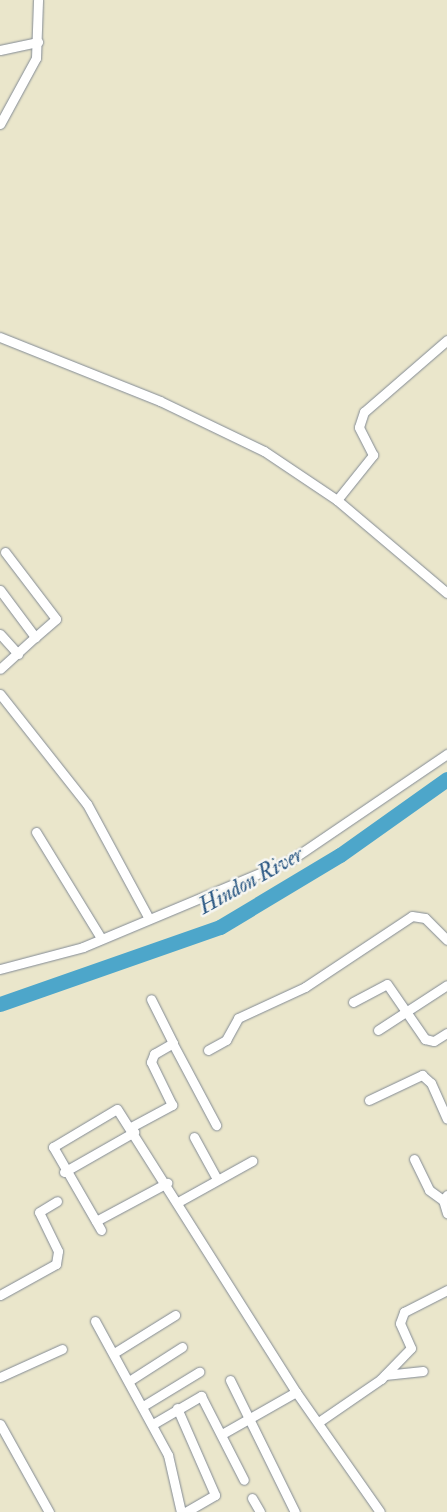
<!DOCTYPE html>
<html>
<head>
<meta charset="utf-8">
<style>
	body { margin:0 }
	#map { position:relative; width:447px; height:1512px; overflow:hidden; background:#eae6cb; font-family:"IM FELL Double Pica",serif }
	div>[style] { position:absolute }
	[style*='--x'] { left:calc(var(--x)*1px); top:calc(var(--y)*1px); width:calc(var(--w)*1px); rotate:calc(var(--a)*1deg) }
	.river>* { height:15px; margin:-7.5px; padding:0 7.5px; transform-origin:7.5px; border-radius:7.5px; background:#4da6ca }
	.roads { filter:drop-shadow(0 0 1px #828a94) drop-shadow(0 0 1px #828a94) }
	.minor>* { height:9px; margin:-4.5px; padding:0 4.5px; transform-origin:4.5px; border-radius:4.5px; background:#fff }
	span { translate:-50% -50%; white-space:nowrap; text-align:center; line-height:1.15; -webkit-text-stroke:5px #f6f6f2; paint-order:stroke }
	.water-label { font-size:22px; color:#2c5984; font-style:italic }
</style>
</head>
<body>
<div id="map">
	<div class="river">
		<i style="--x:0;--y:1004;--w:233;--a:-19.3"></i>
		<i style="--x:220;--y:927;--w:140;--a:-31"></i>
		<i style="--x:340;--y:855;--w:131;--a:-35.4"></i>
	</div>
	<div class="roads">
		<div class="minor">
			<i style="--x:0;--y:50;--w:39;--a:-12"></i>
			<i style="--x:0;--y:124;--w:75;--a:-61.4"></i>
			<i style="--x:36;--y:58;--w:58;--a:-88"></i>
			<i style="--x:0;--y:337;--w:172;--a:21.8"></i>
			<i style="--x:160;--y:401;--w:115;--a:25.7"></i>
			<i style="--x:264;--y:451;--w:88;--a:33.9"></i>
			<i style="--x:337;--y:500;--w:144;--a:40.2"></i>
			<i style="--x:337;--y:500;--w:58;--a:-51.3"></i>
			<i style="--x:373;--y:455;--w:31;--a:-117"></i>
			<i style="--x:359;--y:427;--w:16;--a:-72"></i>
			<i style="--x:364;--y:412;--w:110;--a:-40.9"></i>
			<i style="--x:5;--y:552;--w:84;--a:52.7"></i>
			<i style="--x:56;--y:619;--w:28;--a:139"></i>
			<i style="--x:0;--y:590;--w:59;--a:53.3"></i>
			<i style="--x:35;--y:637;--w:47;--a:137.6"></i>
			<i style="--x:0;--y:634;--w:27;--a:48"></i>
			<i style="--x:0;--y:694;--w:140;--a:51.7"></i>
			<i style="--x:87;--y:804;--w:128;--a:61.6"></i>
			<i style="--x:36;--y:832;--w:124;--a:58.5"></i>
			<i style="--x:0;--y:969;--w:86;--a:-14.8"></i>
			<i style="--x:83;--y:947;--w:225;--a:-22.7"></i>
			<i style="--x:291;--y:860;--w:189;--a:-34.2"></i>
			<i style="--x:353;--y:1002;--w:38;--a:-28"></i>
			<i style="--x:387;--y:984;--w:67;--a:55.4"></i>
			<i style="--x:425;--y:1039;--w:9;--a:13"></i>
			<i style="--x:434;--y:1041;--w:15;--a:-32"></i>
			<i style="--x:378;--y:1030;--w:82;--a:-33.1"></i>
			<i style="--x:173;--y:1044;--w:92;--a:62"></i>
			<i style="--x:208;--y:1050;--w:21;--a:-29"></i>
			<i style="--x:226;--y:1040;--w:25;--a:-61"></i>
			<i style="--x:238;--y:1018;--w:74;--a:-24.8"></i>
			<i style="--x:305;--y:987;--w:128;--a:-33.6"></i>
			<i style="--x:412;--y:916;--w:13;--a:9"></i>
			<i style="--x:425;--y:918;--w:31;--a:45"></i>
			<i style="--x:369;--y:1100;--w:59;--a:-25.3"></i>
			<i style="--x:422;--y:1075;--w:12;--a:42"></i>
			<i style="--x:431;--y:1083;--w:39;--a:66"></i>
			<i style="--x:131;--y:1127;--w:47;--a:-28.2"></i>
			<i style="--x:172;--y:1105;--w:48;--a:-116"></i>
			<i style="--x:151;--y:1062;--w:9;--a:-69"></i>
			<i style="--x:154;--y:1054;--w:22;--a:-30"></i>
			<i style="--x:173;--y:1043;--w:49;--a:-116.6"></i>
			<i style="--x:194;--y:1137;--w:48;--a:61.3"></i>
			<i style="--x:414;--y:1159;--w:34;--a:64"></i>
			<i style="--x:429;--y:1190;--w:17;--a:36"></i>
			<i style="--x:64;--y:1172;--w:81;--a:-29.7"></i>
			<i style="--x:447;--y:1195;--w:6;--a:129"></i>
			<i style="--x:443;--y:1200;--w:14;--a:73"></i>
			<i style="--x:178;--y:1202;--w:85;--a:-29"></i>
			<i style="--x:96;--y:1221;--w:81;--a:-28.2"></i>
			<i style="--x:101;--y:1230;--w:96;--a:-120"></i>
			<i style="--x:53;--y:1147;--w:74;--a:-30.7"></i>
			<i style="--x:117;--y:1109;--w:335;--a:57.7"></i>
			<i style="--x:296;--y:1392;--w:146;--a:55"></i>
			<i style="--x:0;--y:1295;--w:64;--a:-29"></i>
			<i style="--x:56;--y:1264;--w:13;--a:-81"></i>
			<i style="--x:58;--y:1251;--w:43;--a:-116"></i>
			<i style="--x:39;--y:1212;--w:21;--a:-31"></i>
			<i style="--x:95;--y:1321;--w:153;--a:61.4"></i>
			<i style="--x:168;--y:1455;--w:58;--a:77.2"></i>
			<i style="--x:114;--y:1353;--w:72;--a:-31.9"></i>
			<i style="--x:385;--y:1375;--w:38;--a:-6"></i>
			<i style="--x:0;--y:1377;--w:68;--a:-24.3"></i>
			<i style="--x:230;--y:1380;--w:147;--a:63.8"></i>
			<i style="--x:129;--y:1381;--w:63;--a:-32.7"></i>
			<i style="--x:143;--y:1406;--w:66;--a:-31.3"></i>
			<i style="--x:177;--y:1408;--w:95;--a:66.4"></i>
			<i style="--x:215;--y:1495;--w:34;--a:150"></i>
			<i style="--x:320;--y:1421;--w:74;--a:-34.5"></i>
			<i style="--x:381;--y:1379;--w:43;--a:-45.9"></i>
			<i style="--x:411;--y:1348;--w:27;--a:-114"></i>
			<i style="--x:400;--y:1323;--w:12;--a:-70"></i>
			<i style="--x:404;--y:1312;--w:48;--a:-27.1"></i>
			<i style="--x:0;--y:1424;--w:101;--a:60.9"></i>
			<i style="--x:153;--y:1424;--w:56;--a:-30.3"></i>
			<i style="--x:201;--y:1396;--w:94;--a:62.9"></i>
			<i style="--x:222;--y:1434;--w:85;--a:-29.6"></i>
			<i style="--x:252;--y:1498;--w:16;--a:60"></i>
		</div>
	</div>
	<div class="water-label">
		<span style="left:251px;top:881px;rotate:-29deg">Hindon River</span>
	</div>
</div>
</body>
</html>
